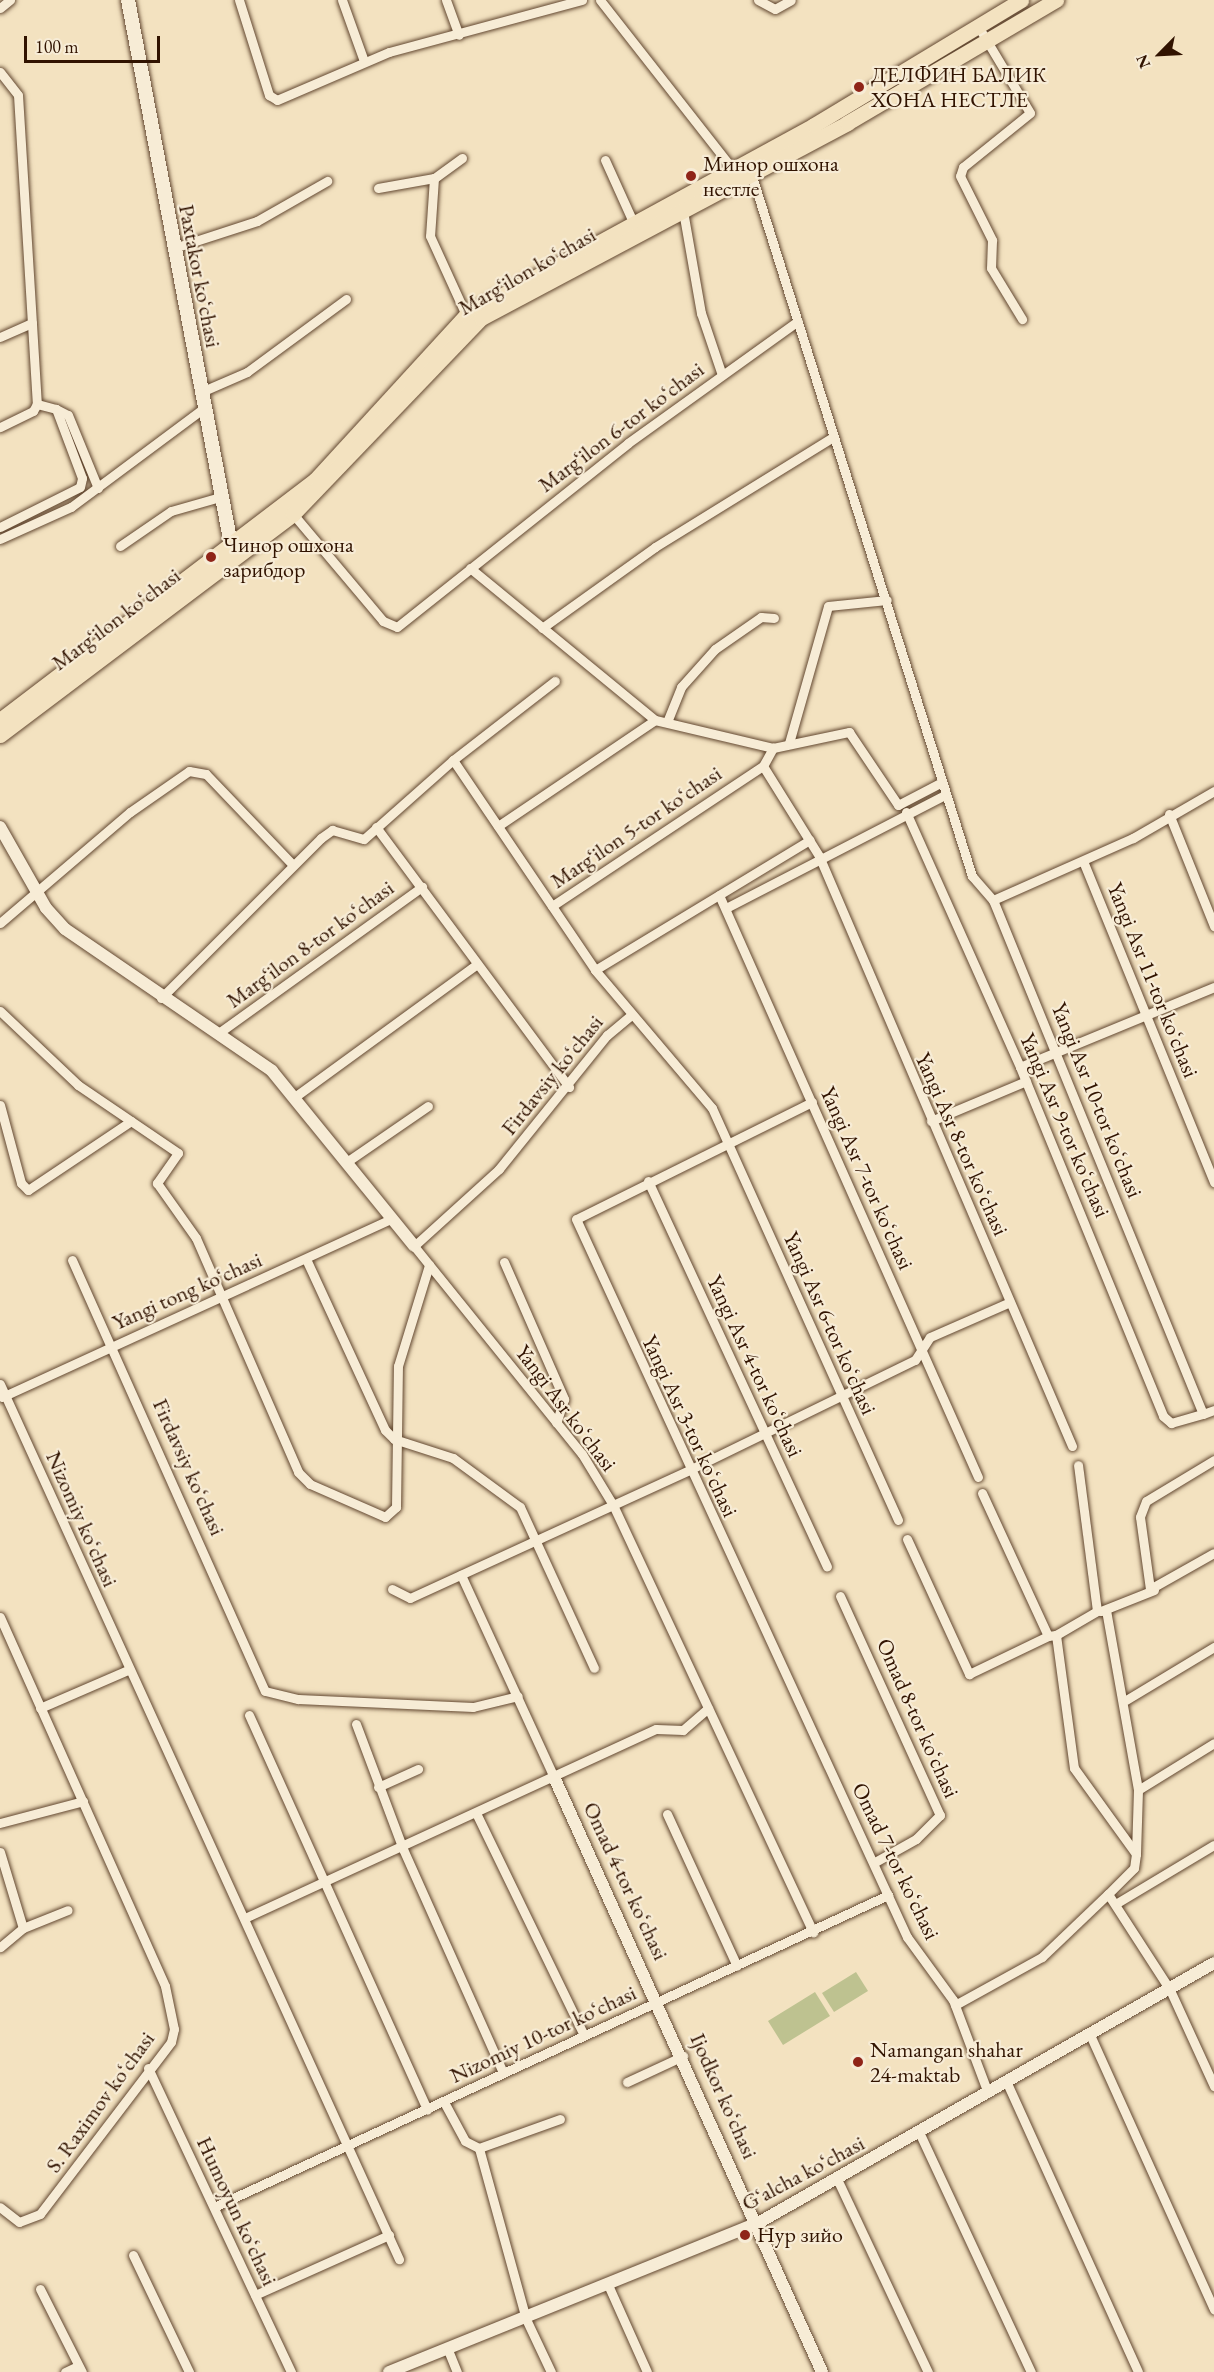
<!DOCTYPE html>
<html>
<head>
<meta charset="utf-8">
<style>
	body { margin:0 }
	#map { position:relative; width:1214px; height:2372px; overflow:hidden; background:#f3e2c0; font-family:"EB Garamond",serif }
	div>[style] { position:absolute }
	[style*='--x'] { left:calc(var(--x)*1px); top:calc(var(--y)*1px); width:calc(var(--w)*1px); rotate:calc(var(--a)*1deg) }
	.green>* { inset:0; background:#bec290 }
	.roads { filter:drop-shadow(0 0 2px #624730) drop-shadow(0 0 2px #624730) }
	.minor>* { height:9px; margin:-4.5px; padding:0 4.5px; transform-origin:4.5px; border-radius:4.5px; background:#f7ecd6 }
	.tertiary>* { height:12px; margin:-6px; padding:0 6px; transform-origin:6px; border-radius:6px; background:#f7ecd6 }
	.secondary>* { height:14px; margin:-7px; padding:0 7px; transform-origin:7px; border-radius:7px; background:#f7ecd6 }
	.primary>* { height:15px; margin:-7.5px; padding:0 7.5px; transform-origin:7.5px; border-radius:7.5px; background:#f3e2c0 }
	.dots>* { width:16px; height:16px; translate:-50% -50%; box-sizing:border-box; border:3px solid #f7ecd6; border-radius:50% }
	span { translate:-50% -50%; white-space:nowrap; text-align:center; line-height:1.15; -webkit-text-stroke:4.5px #f7ecd6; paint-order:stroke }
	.poi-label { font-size:22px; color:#311300 }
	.left { translate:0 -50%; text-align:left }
	.street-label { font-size:22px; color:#311300 }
	.north { position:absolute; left:1130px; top:24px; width:60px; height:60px; -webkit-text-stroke:4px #f7ecd6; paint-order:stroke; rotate:246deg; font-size:16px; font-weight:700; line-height:24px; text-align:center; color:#311300 }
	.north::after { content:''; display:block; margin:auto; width:21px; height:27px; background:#311300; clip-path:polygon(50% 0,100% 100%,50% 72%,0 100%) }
	.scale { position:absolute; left:24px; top:36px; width:136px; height:27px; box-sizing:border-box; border:3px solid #311300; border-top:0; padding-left:8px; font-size:18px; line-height:21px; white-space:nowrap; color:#311300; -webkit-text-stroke:4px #f7ecd6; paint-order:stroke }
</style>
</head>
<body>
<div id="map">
	<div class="green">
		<i style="clip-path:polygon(856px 1972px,868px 1991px,834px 2012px,822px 1993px)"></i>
		<i style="clip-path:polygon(815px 1992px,830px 2016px,783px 2045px,768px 2021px)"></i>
	</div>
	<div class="roads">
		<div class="minor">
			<i style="--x:239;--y:0;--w:100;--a:72.5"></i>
			<i style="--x:269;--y:95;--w:9;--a:32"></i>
			<i style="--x:277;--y:100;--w:122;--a:-23.2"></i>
			<i style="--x:389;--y:52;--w:200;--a:-15.1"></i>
			<i style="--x:342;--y:0;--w:65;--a:70.2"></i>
			<i style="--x:446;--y:0;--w:37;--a:70"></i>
			<i style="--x:600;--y:0;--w:212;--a:51.9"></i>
			<i style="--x:758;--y:0;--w:19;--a:28"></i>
			<i style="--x:775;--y:9;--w:18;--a:-29"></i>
			<i style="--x:0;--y:8;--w:13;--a:-39"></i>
			<i style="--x:978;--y:26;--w:101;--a:59.1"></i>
			<i style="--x:1030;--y:113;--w:86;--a:141.1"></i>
			<i style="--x:963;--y:167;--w:9;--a:108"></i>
			<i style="--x:960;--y:176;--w:72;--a:63.4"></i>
			<i style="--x:992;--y:240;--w:28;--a:92"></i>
			<i style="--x:991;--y:268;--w:60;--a:58.7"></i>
			<i style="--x:0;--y:72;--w:29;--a:52"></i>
			<i style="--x:18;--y:95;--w:310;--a:86.5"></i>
			<i style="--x:37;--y:404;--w:8;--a:120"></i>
			<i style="--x:33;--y:411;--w:37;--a:154"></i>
			<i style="--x:462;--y:158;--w:34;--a:144"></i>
			<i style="--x:434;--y:178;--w:58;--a:93.9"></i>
			<i style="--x:430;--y:236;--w:87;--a:65.5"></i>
			<i style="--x:605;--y:160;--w:68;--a:65.7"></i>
			<i style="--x:751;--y:173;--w:737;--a:72.55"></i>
			<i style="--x:972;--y:876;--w:32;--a:49"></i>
			<i style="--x:993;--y:900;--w:555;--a:67.78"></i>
			<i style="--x:1203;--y:1414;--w:12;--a:-20"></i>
			<i style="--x:378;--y:188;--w:57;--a:-10.1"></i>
			<i style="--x:683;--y:211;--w:104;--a:80"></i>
			<i style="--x:701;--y:313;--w:65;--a:71.3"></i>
			<i style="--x:174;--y:248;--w:87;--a:-18"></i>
			<i style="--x:257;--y:221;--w:81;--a:-29.7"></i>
			<i style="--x:0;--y:337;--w:35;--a:-24"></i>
			<i style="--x:201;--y:392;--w:50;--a:-23.5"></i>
			<i style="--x:247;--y:372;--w:123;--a:-36.4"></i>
			<i style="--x:56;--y:409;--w:13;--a:27"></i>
			<i style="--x:68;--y:415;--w:79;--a:67.7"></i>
			<i style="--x:293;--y:514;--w:140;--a:49.9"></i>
			<i style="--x:383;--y:621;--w:15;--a:23"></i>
			<i style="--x:397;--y:627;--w:295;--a:-38.5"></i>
			<i style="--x:628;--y:443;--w:209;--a:-35.7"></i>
			<i style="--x:0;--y:527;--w:89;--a:-26.6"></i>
			<i style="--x:80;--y:487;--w:9;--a:-77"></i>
			<i style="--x:82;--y:478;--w:74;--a:-110.6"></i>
			<i style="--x:56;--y:409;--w:20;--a:-165"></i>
			<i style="--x:0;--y:539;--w:78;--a:-24.3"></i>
			<i style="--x:71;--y:507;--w:166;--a:-36.7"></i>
			<i style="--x:120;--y:546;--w:62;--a:-34.5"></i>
			<i style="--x:171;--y:511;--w:51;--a:-15.9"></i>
			<i style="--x:470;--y:568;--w:239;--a:39.4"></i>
			<i style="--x:655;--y:720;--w:121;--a:13.3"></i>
			<i style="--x:773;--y:748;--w:78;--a:-11.9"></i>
			<i style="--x:849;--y:732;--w:88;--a:56.1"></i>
			<i style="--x:898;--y:805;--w:47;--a:-27.6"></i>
			<i style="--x:542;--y:628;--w:139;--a:-35.6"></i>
			<i style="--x:655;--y:547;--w:209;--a:-31.7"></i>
			<i style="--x:667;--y:722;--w:38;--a:-68"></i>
			<i style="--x:681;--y:687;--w:51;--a:-48.2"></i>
			<i style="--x:715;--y:649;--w:56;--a:-34.8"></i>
			<i style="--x:761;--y:617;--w:13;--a:4"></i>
			<i style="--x:789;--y:743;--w:142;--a:-74.1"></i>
			<i style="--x:828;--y:606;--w:59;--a:-5.8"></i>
			<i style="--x:453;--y:760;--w:254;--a:55.9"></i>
			<i style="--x:595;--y:970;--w:181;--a:49.7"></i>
			<i style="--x:712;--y:1108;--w:452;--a:65.7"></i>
			<i style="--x:763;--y:766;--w:106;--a:58.1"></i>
			<i style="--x:819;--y:856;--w:642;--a:66.79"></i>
			<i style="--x:906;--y:812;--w:279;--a:65.9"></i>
			<i style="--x:1020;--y:1067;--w:377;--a:67.7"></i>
			<i style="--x:1163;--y:1416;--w:11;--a:41"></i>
			<i style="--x:1171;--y:1423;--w:33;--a:-16"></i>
			<i style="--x:1169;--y:814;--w:121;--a:68.1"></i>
			<i style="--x:498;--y:826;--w:189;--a:-34"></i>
			<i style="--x:376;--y:827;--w:324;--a:53.4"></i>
			<i style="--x:1083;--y:861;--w:347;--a:67.8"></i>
			<i style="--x:719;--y:895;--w:637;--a:66.01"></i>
			<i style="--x:993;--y:900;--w:153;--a:-23.9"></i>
			<i style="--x:1133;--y:838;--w:94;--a:-30.1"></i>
			<i style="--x:552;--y:906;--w:253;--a:-33.6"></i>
			<i style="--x:763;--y:766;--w:21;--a:-61"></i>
			<i style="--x:726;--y:908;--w:244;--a:-27.3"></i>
			<i style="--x:0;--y:923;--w:171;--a:-40.5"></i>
			<i style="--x:130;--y:812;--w:72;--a:-34.8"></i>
			<i style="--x:189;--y:771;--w:17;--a:10"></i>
			<i style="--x:206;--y:774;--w:124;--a:46.3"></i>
			<i style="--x:595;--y:970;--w:251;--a:-31.2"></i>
			<i style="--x:161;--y:998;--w:226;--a:-45"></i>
			<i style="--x:321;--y:838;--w:14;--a:-36"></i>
			<i style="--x:332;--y:830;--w:33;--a:16"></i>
			<i style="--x:364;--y:839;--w:119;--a:-41.6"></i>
			<i style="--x:453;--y:760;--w:129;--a:-37.8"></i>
			<i style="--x:0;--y:1011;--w:108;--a:43.5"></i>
			<i style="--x:78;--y:1085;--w:121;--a:34.2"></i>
			<i style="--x:178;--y:1153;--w:37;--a:125"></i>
			<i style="--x:157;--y:1183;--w:67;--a:54.7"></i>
			<i style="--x:196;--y:1238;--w:255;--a:66.4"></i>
			<i style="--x:298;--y:1472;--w:17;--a:45"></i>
			<i style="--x:310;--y:1484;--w:82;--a:23.7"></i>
			<i style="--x:385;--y:1517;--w:15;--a:-42"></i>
			<i style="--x:396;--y:1507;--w:141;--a:-89.2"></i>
			<i style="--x:398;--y:1366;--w:106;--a:-72.9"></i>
			<i style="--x:630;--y:1016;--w:30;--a:140"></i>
			<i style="--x:607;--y:1035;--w:172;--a:128.9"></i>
			<i style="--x:499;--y:1169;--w:115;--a:137.8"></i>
			<i style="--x:414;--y:1246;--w:267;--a:51.1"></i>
			<i style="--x:582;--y:1454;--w:60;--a:58.7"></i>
			<i style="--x:613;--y:1505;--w:472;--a:64.9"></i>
			<i style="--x:220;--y:1032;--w:249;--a:-35.7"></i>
			<i style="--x:1020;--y:1067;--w:210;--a:-22.4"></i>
			<i style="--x:296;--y:1096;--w:224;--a:-36.1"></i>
			<i style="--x:812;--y:1102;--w:263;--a:153.6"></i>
			<i style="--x:576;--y:1219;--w:791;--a:65.25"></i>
			<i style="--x:907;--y:1937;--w:78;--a:53.9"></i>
			<i style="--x:953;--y:2000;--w:99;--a:69.4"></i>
			<i style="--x:0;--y:1105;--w:81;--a:74.9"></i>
			<i style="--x:21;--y:1183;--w:10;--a:45"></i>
			<i style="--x:28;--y:1190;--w:124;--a:-33.8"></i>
			<i style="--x:931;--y:1121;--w:103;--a:-22.8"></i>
			<i style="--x:348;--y:1161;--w:97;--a:-34.5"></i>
			<i style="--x:648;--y:1181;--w:425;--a:65.1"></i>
			<i style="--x:306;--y:1259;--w:188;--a:65.2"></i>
			<i style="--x:385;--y:1430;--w:13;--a:45"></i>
			<i style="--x:394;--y:1439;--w:62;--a:17.9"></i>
			<i style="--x:453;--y:1458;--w:83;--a:36.2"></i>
			<i style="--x:520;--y:1507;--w:177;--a:65.3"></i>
			<i style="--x:72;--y:1260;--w:472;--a:65.9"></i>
			<i style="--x:265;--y:1691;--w:34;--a:14"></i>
			<i style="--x:298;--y:1699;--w:175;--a:2.6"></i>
			<i style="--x:473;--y:1707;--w:46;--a:-13.7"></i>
			<i style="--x:504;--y:1262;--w:150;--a:66.3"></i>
			<i style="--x:564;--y:1399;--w:25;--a:108"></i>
			<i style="--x:0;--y:1384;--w:962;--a:65.49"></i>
			<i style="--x:2;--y:1397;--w:427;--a:-24.6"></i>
			<i style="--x:1214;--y:1460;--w:79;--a:148.9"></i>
			<i style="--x:1146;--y:1501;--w:17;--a:111"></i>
			<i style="--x:1140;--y:1517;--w:73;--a:82.1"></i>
			<i style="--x:1150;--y:1589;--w:73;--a:-29.4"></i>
			<i style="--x:982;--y:1493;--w:157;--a:65.2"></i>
			<i style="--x:1048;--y:1636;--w:8;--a:-7"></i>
			<i style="--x:1056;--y:1635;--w:134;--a:82.3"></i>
			<i style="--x:1074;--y:1768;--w:106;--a:54.2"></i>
			<i style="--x:1136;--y:1854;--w:14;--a:98"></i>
			<i style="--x:1134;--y:1868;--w:37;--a:135"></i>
			<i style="--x:1108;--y:1894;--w:114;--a:57.1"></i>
			<i style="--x:1170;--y:1990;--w:106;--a:65.4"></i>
			<i style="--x:907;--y:1539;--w:149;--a:65.3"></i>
			<i style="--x:969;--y:1674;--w:88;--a:-25.7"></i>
			<i style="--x:461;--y:1575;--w:222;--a:65.3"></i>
			<i style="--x:392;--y:1589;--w:20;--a:27"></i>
			<i style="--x:410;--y:1598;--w:307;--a:-24.6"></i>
			<i style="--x:689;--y:1470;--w:251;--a:-26"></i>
			<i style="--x:915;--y:1360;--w:27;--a:-57"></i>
			<i style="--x:930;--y:1337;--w:87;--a:-23.6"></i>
			<i style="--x:840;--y:1596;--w:241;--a:65.5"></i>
			<i style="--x:940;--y:1815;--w:34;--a:135"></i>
			<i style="--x:916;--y:1839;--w:47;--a:150.7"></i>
			<i style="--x:1106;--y:1610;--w:183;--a:79.9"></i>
			<i style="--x:1138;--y:1790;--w:64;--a:91.8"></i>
			<i style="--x:1101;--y:1611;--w:57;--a:-21.6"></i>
			<i style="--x:0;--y:1617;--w:404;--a:65.9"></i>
			<i style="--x:165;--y:1986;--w:44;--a:78.2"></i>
			<i style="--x:174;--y:2029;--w:13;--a:103"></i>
			<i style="--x:171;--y:2042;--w:216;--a:127.3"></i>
			<i style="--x:40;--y:2214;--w:22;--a:159"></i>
			<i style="--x:19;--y:2222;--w:24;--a:-142"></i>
			<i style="--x:1056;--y:1635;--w:48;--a:-30.3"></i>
			<i style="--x:1097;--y:1611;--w:147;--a:-97.4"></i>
			<i style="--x:1126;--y:1700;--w:103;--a:-31.1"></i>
			<i style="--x:40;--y:1708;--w:96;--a:-23.4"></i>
			<i style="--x:249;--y:1715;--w:433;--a:65.7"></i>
			<i style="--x:356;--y:1724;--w:134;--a:69.4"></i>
			<i style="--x:403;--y:1849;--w:245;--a:65.9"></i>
			<i style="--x:378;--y:1787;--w:44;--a:-24.2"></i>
			<i style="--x:1138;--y:1790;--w:89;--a:-31.7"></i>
			<i style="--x:667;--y:1814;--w:167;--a:65.3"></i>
			<i style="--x:477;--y:1815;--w:245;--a:64.1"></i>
			<i style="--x:0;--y:1823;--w:86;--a:-14.8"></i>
			<i style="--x:0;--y:1852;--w:79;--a:73.2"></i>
			<i style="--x:23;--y:1928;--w:30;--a:140"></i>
			<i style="--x:1117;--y:1903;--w:113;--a:-30.9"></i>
			<i style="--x:247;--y:1917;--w:450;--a:-24.7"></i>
			<i style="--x:656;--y:1729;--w:27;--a:2"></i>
			<i style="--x:683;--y:1730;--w:33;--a:-41"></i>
			<i style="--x:23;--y:1928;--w:48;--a:-21.8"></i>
			<i style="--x:955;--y:2005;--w:99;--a:-28.9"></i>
			<i style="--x:1042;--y:1957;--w:91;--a:-43.7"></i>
			<i style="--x:1091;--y:2037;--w:299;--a:65.7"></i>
			<i style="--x:148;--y:2068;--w:336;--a:64.8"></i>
			<i style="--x:627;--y:2082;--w:62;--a:-24.9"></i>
			<i style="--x:1007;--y:2083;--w:317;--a:65.6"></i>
			<i style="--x:444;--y:2102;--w:44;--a:61.7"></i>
			<i style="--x:465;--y:2141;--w:16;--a:27"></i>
			<i style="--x:919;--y:2132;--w:265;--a:65"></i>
			<i style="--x:838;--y:2181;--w:211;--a:64.8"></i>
			<i style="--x:214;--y:2207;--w:743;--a:-24.84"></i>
			<i style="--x:133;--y:2255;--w:130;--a:64.4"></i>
			<i style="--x:609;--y:2287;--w:93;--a:65.9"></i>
			<i style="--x:40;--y:2289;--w:93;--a:63.2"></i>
			<i style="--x:255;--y:2295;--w:147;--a:-24.1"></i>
			<i style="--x:448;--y:2350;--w:24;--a:68"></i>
			<i style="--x:65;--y:2372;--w:14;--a:-25"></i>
			<i style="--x:551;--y:2372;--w:59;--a:-115.3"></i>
			<i style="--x:526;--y:2319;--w:177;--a:-105.4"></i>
			<i style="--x:479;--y:2148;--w:86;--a:-19.7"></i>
		</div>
		<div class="tertiary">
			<i style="--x:0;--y:827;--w:93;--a:60.4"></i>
			<i style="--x:46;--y:908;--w:28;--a:48"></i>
			<i style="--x:65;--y:929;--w:251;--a:34.4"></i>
			<i style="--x:272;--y:1071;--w:225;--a:50.9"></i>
			<i style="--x:554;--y:1777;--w:653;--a:65.75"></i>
			<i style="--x:389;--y:2372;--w:398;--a:-22"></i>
			<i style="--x:758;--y:2223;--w:525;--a:-29.69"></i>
		</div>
		<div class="secondary">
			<i style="--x:128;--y:0;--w:565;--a:79.29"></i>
		</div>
		<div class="primary">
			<i style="--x:0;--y:720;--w:396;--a:-37.3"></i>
			<i style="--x:315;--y:480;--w:224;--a:-47.5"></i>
			<i style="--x:466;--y:315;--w:396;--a:-28.6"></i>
			<i style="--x:814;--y:125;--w:242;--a:-31.1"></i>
			<i style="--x:0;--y:735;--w:367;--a:-37"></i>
			<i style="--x:293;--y:514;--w:272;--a:-46.2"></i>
			<i style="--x:481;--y:318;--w:415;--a:-28"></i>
			<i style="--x:847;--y:123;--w:243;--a:-30.5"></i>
		</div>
	</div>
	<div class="dots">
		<i style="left:859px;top:87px;background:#8f2418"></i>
		<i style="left:691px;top:176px;background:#8f2418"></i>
		<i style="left:211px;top:557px;background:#8f2418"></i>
		<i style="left:858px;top:2062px;background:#8f2418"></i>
		<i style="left:745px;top:2235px;background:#8f2418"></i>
	</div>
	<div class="poi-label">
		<span class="left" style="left:871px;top:87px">ДЕЛФИН БАЛИК<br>ХОНА НЕСТЛЕ</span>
		<span class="left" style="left:703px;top:176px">Минор ошхона<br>нестле</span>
		<span class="left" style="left:223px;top:557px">Чинор ошхона<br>зарибдор</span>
		<span class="left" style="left:870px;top:2062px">Namangan shahar<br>24-maktab</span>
		<span class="left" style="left:757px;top:2235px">Нур зийо</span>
	</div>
	<div class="street-label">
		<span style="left:527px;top:271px;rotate:-30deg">Margʻilon koʻchasi</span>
		<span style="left:200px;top:276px;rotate:79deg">Paxtakor koʻchasi</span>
		<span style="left:621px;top:427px;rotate:-37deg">Margʻilon 6-tor koʻchasi</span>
		<span style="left:116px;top:619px;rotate:-37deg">Margʻilon koʻchasi</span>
		<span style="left:636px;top:827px;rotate:-34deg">Margʻilon 5-tor koʻchasi</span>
		<span style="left:310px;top:944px;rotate:-36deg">Margʻilon 8-tor koʻchasi</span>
		<span style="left:1153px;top:980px;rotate:68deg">Yangi Asr 11-tor koʻchasi</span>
		<span style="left:552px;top:1075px;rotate:-51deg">Firdavsiy koʻchasi</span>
		<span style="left:1097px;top:1100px;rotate:68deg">Yangi Asr 10-tor koʻchasi</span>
		<span style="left:1065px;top:1125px;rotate:67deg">Yangi Asr 9-tor koʻchasi</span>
		<span style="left:962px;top:1144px;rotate:66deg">Yangi Asr 8-tor koʻchasi</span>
		<span style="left:867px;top:1178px;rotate:66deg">Yangi Asr 7-tor koʻchasi</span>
		<span style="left:187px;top:1291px;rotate:-24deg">Yangi tong koʻchasi</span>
		<span style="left:830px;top:1323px;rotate:66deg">Yangi Asr 6-tor koʻchasi</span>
		<span style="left:755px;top:1366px;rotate:65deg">Yangi Asr 4-tor koʻchasi</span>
		<span style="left:566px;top:1408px;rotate:53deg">Yangi Asr koʻchasi</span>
		<span style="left:690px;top:1426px;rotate:65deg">Yangi Asr 3-tor koʻchasi</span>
		<span style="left:189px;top:1467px;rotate:66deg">Firdavsiy koʻchasi</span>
		<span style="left:82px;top:1519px;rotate:66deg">Nizomiy koʻchasi</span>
		<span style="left:918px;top:1718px;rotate:66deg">Omad 8-tor koʻchasi</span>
		<span style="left:896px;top:1861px;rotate:64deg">Omad 7-tor koʻchasi</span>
		<span style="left:626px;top:1881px;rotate:65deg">Omad 4-tor koʻchasi</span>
		<span style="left:543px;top:2034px;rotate:-25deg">Nizomiy 10-tor koʻchasi</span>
		<span style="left:724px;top:2096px;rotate:66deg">Ijodkor koʻchasi</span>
		<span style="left:100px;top:2102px;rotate:-54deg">S. Raximov koʻchasi</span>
		<span style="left:803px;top:2173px;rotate:-28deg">Gʻalcha koʻchasi</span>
		<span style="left:237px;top:2211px;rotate:65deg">Humoyun koʻchasi</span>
	</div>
	<div class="north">N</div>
	<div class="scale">100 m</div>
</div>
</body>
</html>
